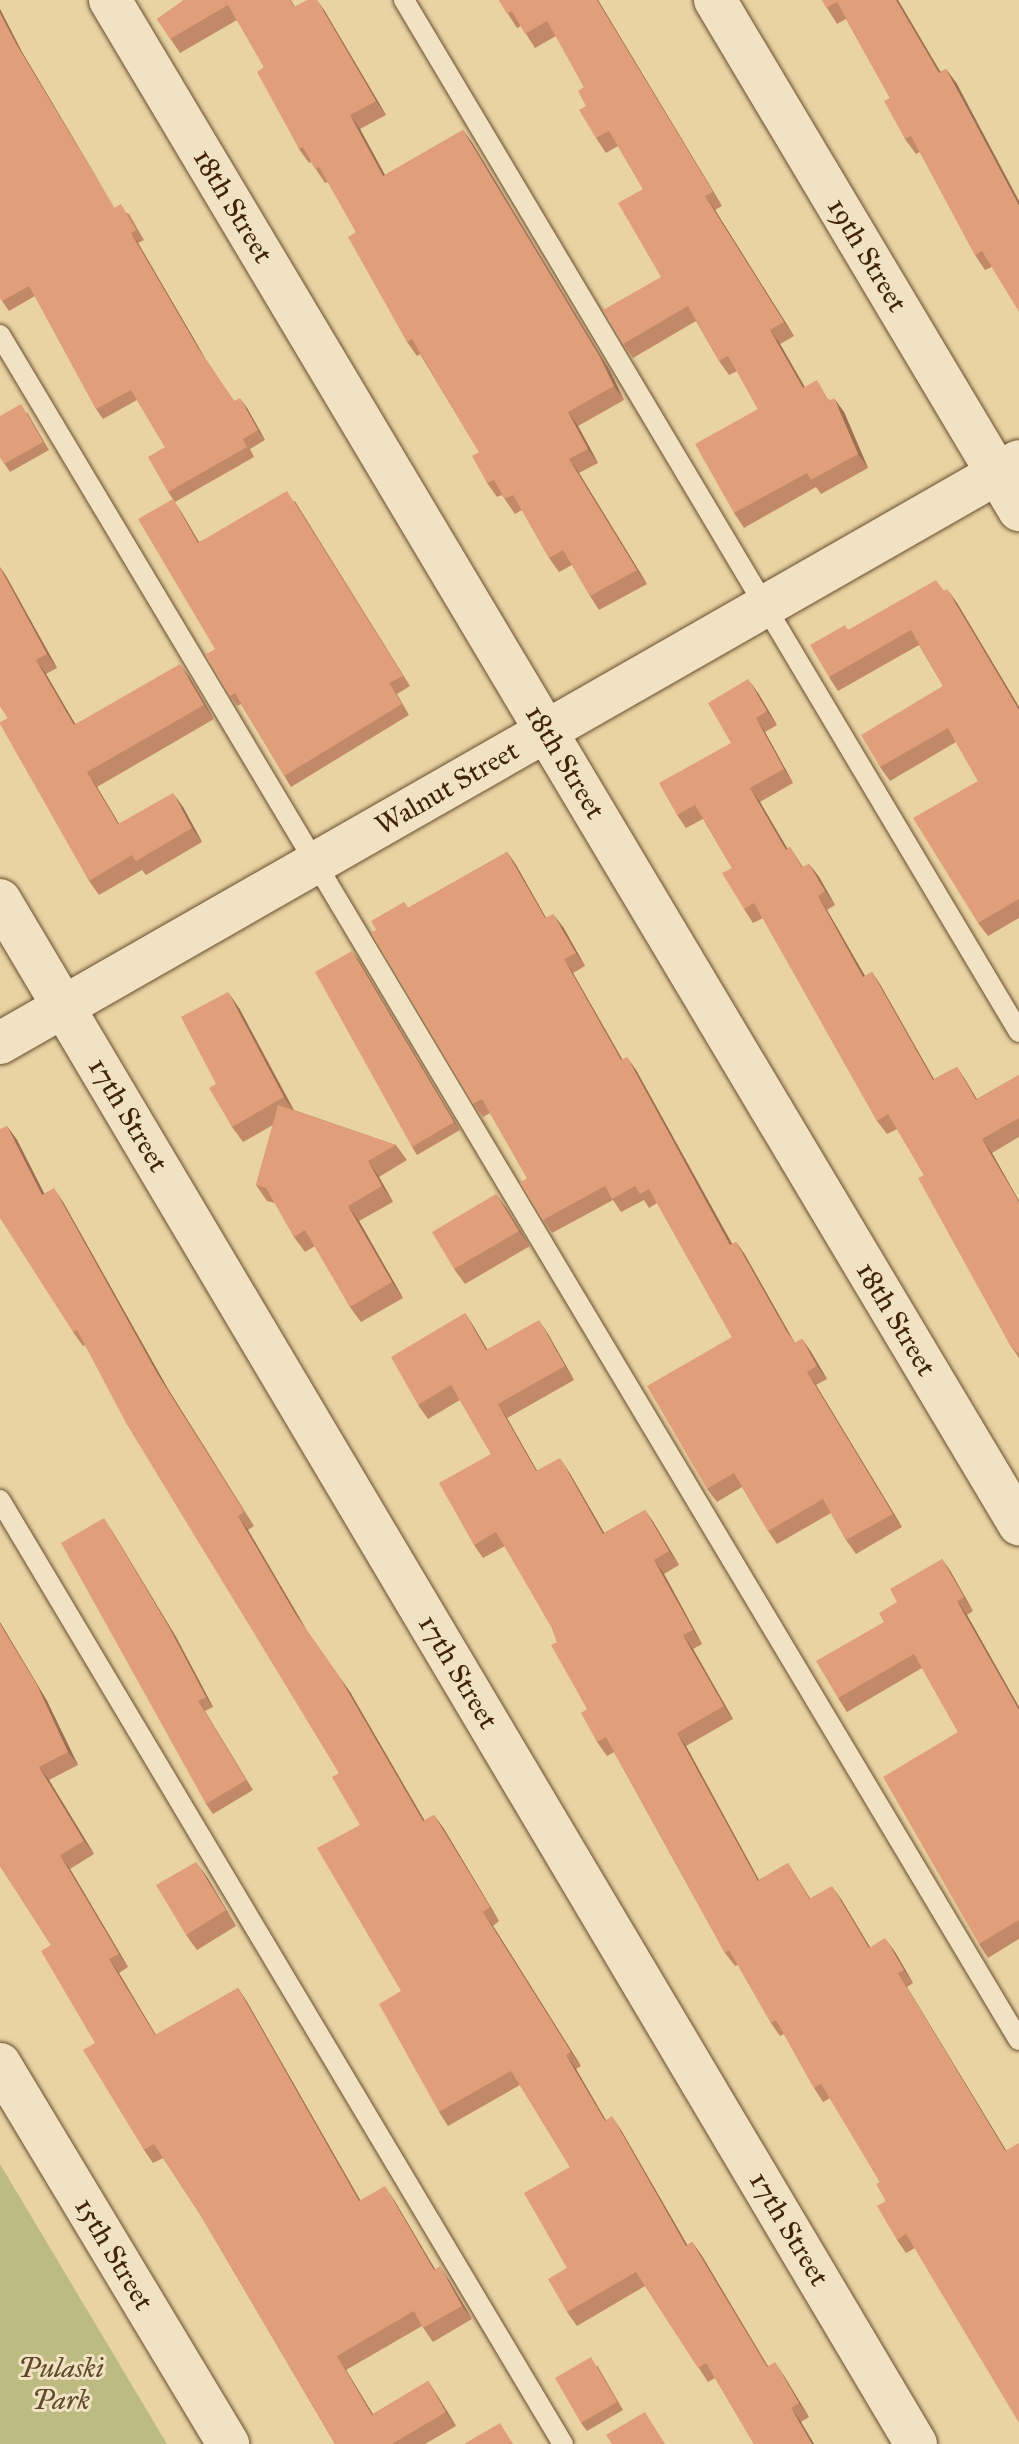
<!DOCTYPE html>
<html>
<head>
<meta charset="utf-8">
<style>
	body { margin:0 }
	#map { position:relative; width:1019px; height:2444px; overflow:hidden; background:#ead3a3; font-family:"IM FELL Great Primer",serif }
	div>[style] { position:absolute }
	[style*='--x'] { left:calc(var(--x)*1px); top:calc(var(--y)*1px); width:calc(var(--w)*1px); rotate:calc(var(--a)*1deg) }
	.green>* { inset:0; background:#bcbb81 }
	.roads { filter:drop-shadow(0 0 2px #6a4f31) drop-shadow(0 0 2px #6a4f31) }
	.lane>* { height:20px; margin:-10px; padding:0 10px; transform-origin:10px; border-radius:10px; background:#f1e2c3 }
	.street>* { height:42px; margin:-21px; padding:0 21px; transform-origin:21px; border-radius:21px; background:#f1e2c3 }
	.wall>* { inset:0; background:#c18967 }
	.shaded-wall>* { inset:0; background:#9d6f54 }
	.building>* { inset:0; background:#e09f78 }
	span { translate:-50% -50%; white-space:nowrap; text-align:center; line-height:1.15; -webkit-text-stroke:6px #f1e2c3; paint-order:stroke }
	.street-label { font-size:28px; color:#40230b }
	.park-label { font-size:28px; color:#5f4928; font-style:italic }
</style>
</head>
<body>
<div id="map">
	<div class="green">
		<i style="clip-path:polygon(0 2164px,167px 2444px,0 2444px)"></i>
	</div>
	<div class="roads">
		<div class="lane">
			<i style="--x:404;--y:0;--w:1201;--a:59.21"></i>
			<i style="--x:0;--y:335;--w:1986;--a:59.14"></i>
			<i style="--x:0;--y:1500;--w:1099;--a:59.19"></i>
		</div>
		<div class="street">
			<i style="--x:110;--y:0;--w:1775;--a:59.19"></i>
			<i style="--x:715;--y:0;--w:594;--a:59.2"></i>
			<i style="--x:0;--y:900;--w:1795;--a:59.32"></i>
			<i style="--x:0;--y:1043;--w:1173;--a:-29.73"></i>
			<i style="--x:0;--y:2064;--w:443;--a:59"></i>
		</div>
	</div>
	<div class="wall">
		<i style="clip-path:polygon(184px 0,291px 0,295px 7px,324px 10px,386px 115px,360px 129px,385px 175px,463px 130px,473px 144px,610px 371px,624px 400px,578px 426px,598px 463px,579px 473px,647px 584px,599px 610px,590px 596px,572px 565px,559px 572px,549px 558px,522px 510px,515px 514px,502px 495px,497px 497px,487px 483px,479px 452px,420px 354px,417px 356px,407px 342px,356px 232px,328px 182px,325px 183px,311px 162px,309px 163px,299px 149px,264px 67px,237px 20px,180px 53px,157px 19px)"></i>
		<i style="clip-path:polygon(499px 0,598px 0,722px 206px,715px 210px,794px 336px,780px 344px,805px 387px,830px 400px,844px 412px,868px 468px,821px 494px,816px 487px,744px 528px,734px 513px,758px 409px,737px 371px,729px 375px,719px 361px,696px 321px,633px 358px,623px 344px,661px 277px,643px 189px,618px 146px,606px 153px,596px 138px,586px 106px,584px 87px,556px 36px,535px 48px,521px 26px,517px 28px)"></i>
		<i style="clip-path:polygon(822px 0,898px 0,940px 72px,946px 69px,957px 84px,992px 267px,985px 270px,975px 255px,920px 152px,916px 154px,905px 139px,890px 98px,846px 19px,837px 24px)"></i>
		<i style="clip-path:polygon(0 9px,22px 52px,114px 208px,129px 214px,144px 240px,138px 243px,205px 358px,234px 401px,247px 408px,265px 440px,250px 449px,254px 457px,175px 502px,168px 492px,165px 447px,137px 400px,103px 419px,96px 409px,35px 296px,9px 311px,0 298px)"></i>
		<i style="clip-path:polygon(27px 412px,49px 450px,10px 472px,0 457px)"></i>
		<i style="clip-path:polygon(295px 501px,410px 686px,397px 694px,409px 715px,291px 787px,241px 704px,237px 706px,230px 696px,215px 649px,180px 510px,199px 542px)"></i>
		<i style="clip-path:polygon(0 567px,6px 576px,57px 668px,46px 674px,75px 724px,190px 678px,214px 719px,97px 787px,119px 824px,183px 807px,202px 842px,146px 875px,142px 870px,99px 895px,89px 881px,8px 718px,0 706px)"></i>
		<i style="clip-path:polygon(944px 591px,957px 603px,1019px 707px,1019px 918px,988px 936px,978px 923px,978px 781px,956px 742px,890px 781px,880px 767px,943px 686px,919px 645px,838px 691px,829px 677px,849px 630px)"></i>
		<i style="clip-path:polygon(758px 693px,777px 725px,765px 732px,793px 783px,760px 802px,787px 849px,790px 847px,803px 867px,809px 864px,819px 877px,835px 905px,827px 910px,865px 976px,872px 972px,881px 986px,934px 1079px,957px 1067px,977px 1099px,1019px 1075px,1019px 1137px,992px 1153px,1019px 1201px,1019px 1358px,1010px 1345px,924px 1175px,897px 1129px,887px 1134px,877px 1121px,763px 918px,753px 923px,744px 909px,732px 868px,703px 819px,686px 828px,677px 815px,731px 743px)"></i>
		<i style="clip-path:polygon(507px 852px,516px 865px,546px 918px,563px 927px,585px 966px,573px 973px,622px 1059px,636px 1070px,732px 1244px,736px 1242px,745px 1255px,793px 1340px,795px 1343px,802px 1339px,811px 1352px,827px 1379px,816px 1385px,902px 1527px,856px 1554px,846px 1540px,831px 1513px,777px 1544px,768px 1531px,742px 1487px,717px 1502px,707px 1489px,732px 1337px,657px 1203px,649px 1208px,644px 1200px,621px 1212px,613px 1200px,552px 1233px,543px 1220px,527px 1178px,490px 1113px,483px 1117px,473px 1104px,376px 930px,404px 902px,408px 908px)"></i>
		<i style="clip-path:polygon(358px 959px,460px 1130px,417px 1155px,412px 1147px)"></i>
		<i style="clip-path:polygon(239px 1008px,294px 1110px,396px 1145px,407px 1160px,379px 1177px,393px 1202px,359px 1221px,403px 1298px,361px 1322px,350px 1307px,315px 1246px,305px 1252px,294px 1237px,275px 1203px,267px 1201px,256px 1185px,273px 1125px,243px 1142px,232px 1127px,216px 1084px)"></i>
		<i style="clip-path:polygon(7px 1126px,17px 1140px,44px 1193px,63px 1202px,168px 1389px,254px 1526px,248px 1530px,306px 1629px,350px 1692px,424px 1821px,434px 1815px,444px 1829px,499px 1921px,493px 1926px,581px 2066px,576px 2069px,606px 2120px,621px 2130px,687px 2245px,692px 2242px,702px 2256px,768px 2366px,784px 2376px,809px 2417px,801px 2422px,814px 2444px,754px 2444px,715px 2378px,708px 2382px,645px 2286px,577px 2326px,567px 2312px,570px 2167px,520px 2085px,448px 2126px,439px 2112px,401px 1991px,360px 1825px,339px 1773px,85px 1345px,83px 1346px,73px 1332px)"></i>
		<i style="clip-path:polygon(496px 1194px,530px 1246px,465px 1284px,454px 1269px)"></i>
		<i style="clip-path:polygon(465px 1313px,487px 1349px,548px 1334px,574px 1380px,507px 1418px,537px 1471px,569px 1472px,604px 1533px,645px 1510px,679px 1565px,664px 1574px,702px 1644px,693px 1649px,733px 1719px,686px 1746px,759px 1880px,788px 1863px,810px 1898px,841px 1899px,870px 1947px,895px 1952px,913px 1983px,907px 1987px,915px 2248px,906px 2253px,897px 2240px,880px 2182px,830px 2098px,823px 2102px,814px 2088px,784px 2034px,780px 2036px,771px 2023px,738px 1965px,735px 1966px,725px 1953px,614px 1752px,607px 1756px,597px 1742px,587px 1709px,557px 1642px,552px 1628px,505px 1546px,483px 1558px,474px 1545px,491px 1454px,460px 1400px,428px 1419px,418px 1405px)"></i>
		<i style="clip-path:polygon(111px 1529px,176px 1637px,213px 1707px,205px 1711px,253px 1790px,213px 1814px,206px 1804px)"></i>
		<i style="clip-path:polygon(942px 1559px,973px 1611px,967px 1615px,1019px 1707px,1019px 1939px,988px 1958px,979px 1944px,958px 1732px,922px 1668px,847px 1712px,838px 1698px,884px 1622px)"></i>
		<i style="clip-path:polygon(46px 1699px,78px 1765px,49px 1780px,94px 1854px,70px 1869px,128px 1967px,119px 1973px,156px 2035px,238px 1988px,247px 2002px,360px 2200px,394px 2200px,435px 2269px,449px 2280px,472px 2319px,433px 2342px,422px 2326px,346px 2370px,373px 2414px,428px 2381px,456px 2426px,425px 2444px,335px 2444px,201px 2216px,163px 2158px,153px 2163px,144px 2150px,51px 1945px,0 1866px)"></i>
		<i style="clip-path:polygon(207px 1877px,236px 1926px,197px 1950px,186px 1935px)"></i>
		<i style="clip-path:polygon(597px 2365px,623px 2410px,587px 2431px,581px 2423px)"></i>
	</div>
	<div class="shaded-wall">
		<i style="clip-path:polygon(317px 0,324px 10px,386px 115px,376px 101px)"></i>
		<i style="clip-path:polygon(597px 0,598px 0,722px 206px,713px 192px)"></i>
		<i style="clip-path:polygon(896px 0,898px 0,950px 88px,939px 73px)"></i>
		<i style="clip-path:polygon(0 9px,22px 52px,121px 218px,15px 42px,0 13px)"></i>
		<i style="clip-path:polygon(946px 69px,957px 84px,1019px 201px,1019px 206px)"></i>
		<i style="clip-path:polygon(350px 115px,360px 129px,393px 190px,383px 176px)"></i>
		<i style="clip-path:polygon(463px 130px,473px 144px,610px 371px,624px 400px,614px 386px)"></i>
		<i style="clip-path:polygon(705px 196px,715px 210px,794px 336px,784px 322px)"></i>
		<i style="clip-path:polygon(131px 233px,138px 243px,205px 358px,198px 348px)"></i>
		<i style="clip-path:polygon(770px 330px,780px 344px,813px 402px,803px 388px)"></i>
		<i style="clip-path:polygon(240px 398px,247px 408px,265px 440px,258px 430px)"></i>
		<i style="clip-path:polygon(834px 398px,844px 412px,868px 468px,858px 454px)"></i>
		<i style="clip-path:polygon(568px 412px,578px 426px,598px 463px,588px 449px)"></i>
		<i style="clip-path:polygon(569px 459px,579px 473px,647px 584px,637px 570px)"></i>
		<i style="clip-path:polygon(173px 499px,180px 510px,205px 553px,198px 543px)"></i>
		<i style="clip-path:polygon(0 567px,6px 576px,57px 668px,47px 654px)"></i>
		<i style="clip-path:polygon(947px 589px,957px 603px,1019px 707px,1019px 710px)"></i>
		<i style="clip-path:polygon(36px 660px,46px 674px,84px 739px,74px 725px)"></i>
		<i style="clip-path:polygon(180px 664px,190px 678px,214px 719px,204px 705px)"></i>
		<i style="clip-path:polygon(748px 679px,758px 693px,777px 725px,767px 711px)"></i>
		<i style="clip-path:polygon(756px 718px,765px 732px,793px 783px,784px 769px)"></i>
		<i style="clip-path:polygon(87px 772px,97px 787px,128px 839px,118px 824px)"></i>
		<i style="clip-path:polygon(750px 788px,760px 802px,796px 863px,786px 850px)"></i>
		<i style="clip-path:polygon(173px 793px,183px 807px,202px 842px,192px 828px)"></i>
		<i style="clip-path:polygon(507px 852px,516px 865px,554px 932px,545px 918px)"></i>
		<i style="clip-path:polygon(809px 864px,819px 877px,835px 905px,825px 891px)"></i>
		<i style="clip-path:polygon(818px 896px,827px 910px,873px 990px,863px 977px)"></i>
		<i style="clip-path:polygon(553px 914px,563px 927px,585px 966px,576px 953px)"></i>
		<i style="clip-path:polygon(352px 951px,358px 959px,460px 1130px,454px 1122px)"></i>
		<i style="clip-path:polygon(564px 959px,573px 973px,630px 1073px,621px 1060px)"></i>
		<i style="clip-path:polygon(872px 972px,881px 986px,942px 1094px,933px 1080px)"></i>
		<i style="clip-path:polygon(228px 992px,239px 1008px,295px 1113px,284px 1097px)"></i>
		<i style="clip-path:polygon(627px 1057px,636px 1070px,740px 1258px,730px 1245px)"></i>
		<i style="clip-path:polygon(957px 1067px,966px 1081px,985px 1114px,976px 1100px)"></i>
		<i style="clip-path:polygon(7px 1126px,17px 1140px,52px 1209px,42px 1195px)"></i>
		<i style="clip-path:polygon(982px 1139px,992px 1153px,1019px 1201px,1019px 1203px)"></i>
		<i style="clip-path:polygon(368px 1161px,379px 1177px,393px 1202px,382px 1186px)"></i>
		<i style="clip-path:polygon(54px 1188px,63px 1202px,168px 1389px,254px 1526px,158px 1375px)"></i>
		<i style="clip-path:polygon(496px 1194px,507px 1209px,530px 1246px,519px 1231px)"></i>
		<i style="clip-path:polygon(348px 1206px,359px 1221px,403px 1298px,392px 1282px)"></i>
		<i style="clip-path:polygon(736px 1242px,745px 1255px,796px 1345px,787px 1332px)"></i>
		<i style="clip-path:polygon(465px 1313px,474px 1327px,495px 1363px,486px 1350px)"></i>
		<i style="clip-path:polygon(539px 1320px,548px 1334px,574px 1380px,565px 1366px)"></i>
		<i style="clip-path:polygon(802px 1339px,811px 1352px,827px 1379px,817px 1366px)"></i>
		<i style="clip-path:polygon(807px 1372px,816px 1385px,902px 1527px,893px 1514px)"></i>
		<i style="clip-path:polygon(498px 1404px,507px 1418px,545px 1485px,536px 1471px)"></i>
		<i style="clip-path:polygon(560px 1458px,569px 1472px,613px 1548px,603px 1534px)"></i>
		<i style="clip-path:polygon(645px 1510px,654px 1523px,679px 1565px,669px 1551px)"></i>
		<i style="clip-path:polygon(238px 1516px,248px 1530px,306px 1629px,296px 1615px)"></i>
		<i style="clip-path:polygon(104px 1518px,176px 1637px,213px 1707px,206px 1697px)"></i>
		<i style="clip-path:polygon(942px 1559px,951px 1572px,973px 1611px,964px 1597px)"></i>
		<i style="clip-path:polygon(654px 1560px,664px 1574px,702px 1644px,693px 1630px)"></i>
		<i style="clip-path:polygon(957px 1601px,967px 1615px,1019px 1707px,1019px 1710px)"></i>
		<i style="clip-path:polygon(0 1622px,46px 1699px,78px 1765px,68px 1752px,0 1624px)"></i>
		<i style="clip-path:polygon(683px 1635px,693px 1649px,733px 1719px,724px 1706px)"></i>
		<i style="clip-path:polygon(340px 1678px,350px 1692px,433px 1835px,423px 1821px)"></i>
		<i style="clip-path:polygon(677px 1733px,686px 1746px,767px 1895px,758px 1881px)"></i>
		<i style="clip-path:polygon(39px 1767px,49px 1780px,94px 1854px,84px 1841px)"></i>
		<i style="clip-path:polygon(434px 1815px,444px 1829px,499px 1921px,490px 1907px)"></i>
		<i style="clip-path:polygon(60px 1855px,70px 1869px,128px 1967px,119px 1954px)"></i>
		<i style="clip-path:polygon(196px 1862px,207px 1877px,236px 1926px)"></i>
		<i style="clip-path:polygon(832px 1886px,841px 1899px,878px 1961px,869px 1948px)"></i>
		<i style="clip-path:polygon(483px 1912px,493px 1926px,581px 2066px,571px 2052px)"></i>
		<i style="clip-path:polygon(885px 1938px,895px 1952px,913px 1983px,904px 1970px)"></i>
		<i style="clip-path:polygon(109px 1959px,119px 1973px,164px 2049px,155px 2035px)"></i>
		<i style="clip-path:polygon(898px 1973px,907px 1987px,1015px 2165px,1005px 2151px)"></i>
		<i style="clip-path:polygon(238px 1988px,247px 2002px,368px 2214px,359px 2201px)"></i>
		<i style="clip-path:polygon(566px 2055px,576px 2069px,614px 2135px,605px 2121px)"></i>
		<i style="clip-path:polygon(612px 2116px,621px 2130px,696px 2260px,686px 2246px)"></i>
		<i style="clip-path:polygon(385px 2186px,394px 2200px,443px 2283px,434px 2270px)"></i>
		<i style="clip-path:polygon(692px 2242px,702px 2256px,776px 2381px,767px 2367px)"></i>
		<i style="clip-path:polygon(440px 2266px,449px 2280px,472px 2319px,462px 2306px)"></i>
		<i style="clip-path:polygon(337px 2356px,346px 2370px,381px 2428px,372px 2415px)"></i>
		<i style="clip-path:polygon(775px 2362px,784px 2376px,809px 2417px,799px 2403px)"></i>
		<i style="clip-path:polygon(428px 2381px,437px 2395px,456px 2426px,446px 2412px)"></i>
		<i style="clip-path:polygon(791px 2408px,801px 2422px,814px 2444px,812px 2444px)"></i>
	</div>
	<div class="building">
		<i style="clip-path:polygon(184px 0,290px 0,294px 7px,307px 0,317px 0,376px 101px,350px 115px,383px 176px,463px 130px,600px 357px,614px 386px,568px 412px,588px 449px,569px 459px,637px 570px,590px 596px,563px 550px,549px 558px,513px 495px,505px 499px,494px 480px,487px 483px,472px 456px,479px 452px,412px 339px,407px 342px,348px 237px,356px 232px,319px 167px,315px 169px,303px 147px,299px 149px,257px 72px,264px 67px,228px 5px,170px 39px,157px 19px)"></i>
		<i style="clip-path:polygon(499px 0,597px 0,713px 192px,705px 196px,784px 322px,770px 330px,803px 388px,817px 380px,829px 401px,834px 398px,858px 454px,811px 480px,807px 473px,734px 513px,695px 444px,758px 409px,728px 356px,719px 361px,688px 306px,623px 344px,603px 310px,661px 277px,618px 203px,643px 189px,609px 131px,596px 138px,579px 110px,586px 106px,578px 91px,584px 87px,547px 21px,525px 34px,512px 11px,507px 14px)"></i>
		<i style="clip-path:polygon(822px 0,896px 0,939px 73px,946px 69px,1019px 206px,1019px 312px,982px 251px,975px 255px,911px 136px,905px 139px,884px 101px,890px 98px,837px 2px,826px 8px)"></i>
		<i style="clip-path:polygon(0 13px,15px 42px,114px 208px,121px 204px,136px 230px,131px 233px,198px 348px,234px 401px,240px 398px,258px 430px,243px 439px,247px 447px,168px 492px,148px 457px,165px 447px,131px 390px,96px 409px,29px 286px,2px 301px,0 298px)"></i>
		<i style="clip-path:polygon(21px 404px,43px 442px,4px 464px,0 457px,0 416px)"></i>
		<i style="clip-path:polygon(287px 491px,403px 676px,389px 683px,402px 704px,284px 776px,235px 693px,230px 696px,205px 655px,215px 649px,138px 519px,173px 499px,198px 543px)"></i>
		<i style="clip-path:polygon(0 568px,47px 654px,36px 660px,74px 725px,180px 664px,204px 705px,87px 772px,118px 824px,173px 793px,192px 828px,136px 861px,132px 855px,89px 881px,0 724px,0 722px,8px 718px,0 706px)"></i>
		<i style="clip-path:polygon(936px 580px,944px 591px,947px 589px,1019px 710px,1019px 899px,978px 923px,913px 818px,978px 781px,948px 728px,880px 767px,861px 735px,943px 686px,911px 630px,829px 677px,810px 645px,845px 625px,848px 630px)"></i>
		<i style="clip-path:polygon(748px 679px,767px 711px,756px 718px,784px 769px,750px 788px,786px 850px,790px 847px,802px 868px,809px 864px,825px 891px,818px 896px,863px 977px,872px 972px,933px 1080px,957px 1067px,976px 1100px,1019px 1075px,1019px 1118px,982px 1139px,1019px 1202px,1019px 1354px,1010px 1345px,918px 1178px,924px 1175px,888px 1114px,877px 1121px,754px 903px,744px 909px,722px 873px,732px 868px,695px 805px,677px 815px,659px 783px,731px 743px,708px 703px)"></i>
		<i style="clip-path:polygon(507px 852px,545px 918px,553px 914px,576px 953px,564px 959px,621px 1060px,627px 1057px,730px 1245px,736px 1242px,787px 1332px,795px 1343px,802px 1339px,817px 1366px,807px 1372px,893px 1514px,846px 1540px,823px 1499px,768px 1531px,734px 1473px,707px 1489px,647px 1386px,732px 1337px,649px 1189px,640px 1194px,635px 1186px,612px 1199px,605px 1186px,543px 1220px,520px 1183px,527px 1178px,482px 1099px,473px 1104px,371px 933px,376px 930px,371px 921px,404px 902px,408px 908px)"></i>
		<i style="clip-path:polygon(352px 951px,454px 1122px,412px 1147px,315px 972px)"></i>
		<i style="clip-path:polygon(228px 992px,284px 1097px,232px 1127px,209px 1088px,216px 1084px,181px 1017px)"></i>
		<i style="clip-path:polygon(278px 1105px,396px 1145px,368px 1161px,382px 1186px,348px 1206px,392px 1282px,350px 1307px,305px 1230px,294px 1237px,266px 1188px,256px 1185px)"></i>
		<i style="clip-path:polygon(7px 1126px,42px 1195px,54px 1188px,158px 1375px,244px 1512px,238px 1516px,296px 1615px,340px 1678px,423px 1821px,434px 1815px,490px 1907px,483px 1912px,571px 2052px,566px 2055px,605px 2121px,612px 2116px,686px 2246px,692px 2242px,767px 2367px,775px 2362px,799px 2403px,791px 2408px,812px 2444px,754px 2444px,706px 2363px,698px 2368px,636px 2272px,567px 2312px,548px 2279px,567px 2268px,524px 2193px,570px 2167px,511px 2071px,439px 2112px,379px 2004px,401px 1991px,317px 1848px,360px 1825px,332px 1777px,339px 1773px,126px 1423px,77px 1330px,73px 1332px,0 1218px,0 1129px)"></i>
		<i style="clip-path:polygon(496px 1194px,519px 1231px,454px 1269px,432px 1232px)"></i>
		<i style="clip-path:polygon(465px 1313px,486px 1350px,539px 1320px,565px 1366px,498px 1404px,536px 1471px,560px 1458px,603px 1534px,645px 1510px,669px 1551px,654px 1560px,693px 1630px,683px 1635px,724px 1706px,677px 1733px,758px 1881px,788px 1863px,809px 1899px,832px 1886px,869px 1948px,885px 1938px,904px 1970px,898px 1973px,1005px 2151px,1019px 2143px,1019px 2423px,906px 2234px,897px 2240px,877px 2206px,886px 2201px,876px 2184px,880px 2182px,821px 2084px,814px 2088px,776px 2020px,771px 2023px,729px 1950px,725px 1953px,606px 1737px,597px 1742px,581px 1713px,587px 1709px,551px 1645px,557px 1642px,552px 1628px,496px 1532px,474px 1545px,439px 1483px,491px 1454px,451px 1385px,418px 1405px,391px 1357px)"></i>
		<i style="clip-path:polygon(104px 1518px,169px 1627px,206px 1697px,198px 1701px,246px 1780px,206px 1804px,61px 1543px)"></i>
		<i style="clip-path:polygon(942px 1559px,964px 1597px,957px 1601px,1019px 1710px,1019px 1920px,979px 1944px,883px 1777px,958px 1732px,914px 1654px,838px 1698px,816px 1661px,884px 1622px,879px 1613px,897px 1602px,890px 1589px)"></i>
		<i style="clip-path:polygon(0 1624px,37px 1685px,68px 1752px,39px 1767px,84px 1841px,60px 1855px,119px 1954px,109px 1959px,155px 2035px,238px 1988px,359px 2201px,385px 2186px,434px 2270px,440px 2266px,462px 2306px,423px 2328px,414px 2311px,337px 2356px,372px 2415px,428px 2381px,446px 2412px,392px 2444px,335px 2444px,201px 2216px,154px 2144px,144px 2150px,83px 2050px,95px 2043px,41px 1951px,51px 1945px,0 1866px)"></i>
		<i style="clip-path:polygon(196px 1862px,226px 1910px,186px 1935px,156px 1885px)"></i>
		<i style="clip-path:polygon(591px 2357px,617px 2402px,581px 2423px,555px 2378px)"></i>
		<i style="clip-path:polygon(645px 2412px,665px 2444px,612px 2444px,606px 2435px)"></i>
		<i style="clip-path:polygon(500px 2423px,513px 2444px,464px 2444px)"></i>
	</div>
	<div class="street-label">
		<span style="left:233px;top:206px;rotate:59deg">18th Street</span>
		<span style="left:867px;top:255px;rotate:59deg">19th Street</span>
		<span style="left:565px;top:762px;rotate:59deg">18th Street</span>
		<span style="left:447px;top:788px;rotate:-30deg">Walnut Street</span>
		<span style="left:128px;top:1115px;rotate:59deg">17th Street</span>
		<span style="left:896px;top:1319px;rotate:59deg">18th Street</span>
		<span style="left:458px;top:1672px;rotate:59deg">17th Street</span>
		<span style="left:789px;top:2229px;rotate:59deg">17th Street</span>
		<span style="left:114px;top:2254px;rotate:59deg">15th Street</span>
	</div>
	<div class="park-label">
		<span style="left:61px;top:2384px">Pulaski<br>Park</span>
	</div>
</div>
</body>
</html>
